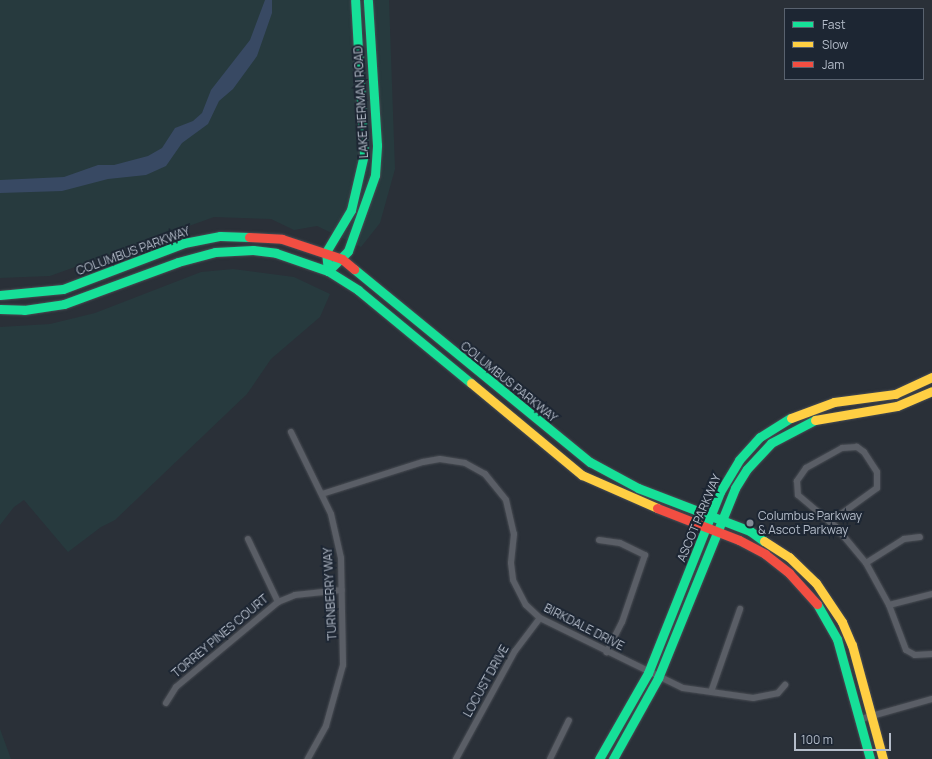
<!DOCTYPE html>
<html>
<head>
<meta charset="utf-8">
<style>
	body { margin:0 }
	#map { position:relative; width:932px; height:759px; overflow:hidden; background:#2a3038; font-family:Manrope,sans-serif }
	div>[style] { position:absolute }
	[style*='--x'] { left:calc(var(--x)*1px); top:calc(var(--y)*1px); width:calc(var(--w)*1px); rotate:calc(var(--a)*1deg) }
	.green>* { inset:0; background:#273a3e }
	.water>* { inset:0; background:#384963 }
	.roads { filter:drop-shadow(0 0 1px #484c53) drop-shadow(0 0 1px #484c53) }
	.street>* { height:6px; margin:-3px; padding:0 3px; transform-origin:3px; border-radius:3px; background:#5a5e66 }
	.fast>* { height:9px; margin:-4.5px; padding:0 4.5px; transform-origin:4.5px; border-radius:4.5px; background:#16e098 }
	.slow>* { height:9px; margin:-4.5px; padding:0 4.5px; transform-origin:4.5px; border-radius:4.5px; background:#ffcf43 }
	.jam>* { height:9px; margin:-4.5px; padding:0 4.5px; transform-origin:4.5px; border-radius:4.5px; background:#f24e42 }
	.dots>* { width:11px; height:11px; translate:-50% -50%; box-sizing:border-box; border:2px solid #1d2633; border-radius:50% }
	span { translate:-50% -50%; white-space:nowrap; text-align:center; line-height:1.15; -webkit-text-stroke:4px #1d2633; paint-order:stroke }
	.street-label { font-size:12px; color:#b4bcc9 }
	.poi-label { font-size:12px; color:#b4bcc9 }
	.left { translate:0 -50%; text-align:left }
	.legend { position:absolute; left:784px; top:8px; width:140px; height:72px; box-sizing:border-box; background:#1d2633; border:1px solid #59626f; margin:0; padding:5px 7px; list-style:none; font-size:12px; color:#b4bcc9 }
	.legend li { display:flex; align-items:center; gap:8px; height:20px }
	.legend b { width:20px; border:1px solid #59626f }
	.scale { position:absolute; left:794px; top:733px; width:97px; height:18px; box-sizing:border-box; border:2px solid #b4bcc9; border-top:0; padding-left:5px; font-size:12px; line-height:14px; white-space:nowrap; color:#b4bcc9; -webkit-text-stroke:3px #1d2633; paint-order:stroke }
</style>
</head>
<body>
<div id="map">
	<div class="green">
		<i style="clip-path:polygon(0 0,389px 0,395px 169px,380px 223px,361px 247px,317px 226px,294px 230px,271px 219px,214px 217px,50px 276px,0 278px)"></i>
		<i style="clip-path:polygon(233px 269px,294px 277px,330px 294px,320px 317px,271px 359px,247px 394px,115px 520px,101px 527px,68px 552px,24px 500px,14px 507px,0 525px,0 327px,50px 324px,95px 313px,201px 272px)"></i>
		<i style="clip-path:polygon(0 729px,11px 759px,0 759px)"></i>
	</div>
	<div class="water">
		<i style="clip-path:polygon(265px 0,272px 0,272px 13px,257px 56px,233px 89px,219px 101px,208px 124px,182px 143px,166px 166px,146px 175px,108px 179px,62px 191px,0 193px,0 180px,64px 177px,98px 165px,114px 165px,148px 156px,162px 148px,175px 128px,193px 121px,202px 113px,211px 90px,250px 40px)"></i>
	</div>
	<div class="roads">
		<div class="street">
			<i style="--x:291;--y:432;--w:91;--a:64"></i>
			<i style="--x:331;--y:514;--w:45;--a:77.2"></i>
			<i style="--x:341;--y:558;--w:107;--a:88.9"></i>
			<i style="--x:343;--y:665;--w:63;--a:105.6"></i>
			<i style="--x:326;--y:726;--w:38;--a:119"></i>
			<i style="--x:322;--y:494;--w:106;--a:-17.6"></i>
			<i style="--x:423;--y:462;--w:17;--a:-10"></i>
			<i style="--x:440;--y:459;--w:25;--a:9"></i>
			<i style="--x:465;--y:463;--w:23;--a:29"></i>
			<i style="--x:485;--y:474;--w:33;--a:51"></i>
			<i style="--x:506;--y:500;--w:35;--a:77"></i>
			<i style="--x:514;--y:534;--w:29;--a:96"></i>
			<i style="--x:511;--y:563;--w:17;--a:83"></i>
			<i style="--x:513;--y:580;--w:28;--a:63"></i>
			<i style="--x:526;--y:605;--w:19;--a:43"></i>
			<i style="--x:540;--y:618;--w:159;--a:26.1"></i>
			<i style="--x:683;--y:688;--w:71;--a:8.1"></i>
			<i style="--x:753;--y:698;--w:25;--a:-11"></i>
			<i style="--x:778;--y:693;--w:11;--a:-49"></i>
			<i style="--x:830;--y:522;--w:58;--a:-35.9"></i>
			<i style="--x:877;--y:488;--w:16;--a:-90"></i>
			<i style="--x:877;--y:472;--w:24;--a:-123"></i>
			<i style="--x:864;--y:452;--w:9;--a:-144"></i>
			<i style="--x:857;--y:447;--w:15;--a:176"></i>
			<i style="--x:842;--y:448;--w:41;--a:150.9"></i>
			<i style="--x:806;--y:468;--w:16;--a:125"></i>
			<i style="--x:797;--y:481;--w:14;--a:86"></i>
			<i style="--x:798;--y:495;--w:50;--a:40.1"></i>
			<i style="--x:836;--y:527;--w:47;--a:50.2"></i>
			<i style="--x:866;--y:563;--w:48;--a:61.3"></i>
			<i style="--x:889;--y:605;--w:48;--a:69.3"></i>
			<i style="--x:906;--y:650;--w:10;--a:29"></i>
			<i style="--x:915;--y:655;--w:17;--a:-3"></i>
			<i style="--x:248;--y:539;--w:70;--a:64.5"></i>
			<i style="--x:599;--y:540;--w:21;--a:8"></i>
			<i style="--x:620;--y:543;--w:28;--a:26"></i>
			<i style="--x:645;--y:555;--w:71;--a:108.9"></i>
			<i style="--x:622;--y:622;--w:34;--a:117"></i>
			<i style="--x:866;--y:563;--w:45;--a:-32.3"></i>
			<i style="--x:904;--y:539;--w:16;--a:-7"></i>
			<i style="--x:889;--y:605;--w:44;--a:-14.3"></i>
			<i style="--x:711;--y:692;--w:88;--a:-70.7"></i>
			<i style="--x:166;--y:703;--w:19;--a:-58"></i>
			<i style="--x:176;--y:687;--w:133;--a:-39.8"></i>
			<i style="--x:278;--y:602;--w:18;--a:-22"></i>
			<i style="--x:295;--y:595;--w:47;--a:-6.1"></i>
			<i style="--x:861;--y:719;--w:74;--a:-15.7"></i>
			<i style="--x:456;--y:759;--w:123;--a:-61.4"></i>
			<i style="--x:515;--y:651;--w:41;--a:-52.9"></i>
			<i style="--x:550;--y:759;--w:43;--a:-64"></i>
		</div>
		<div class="fast">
			<i style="--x:354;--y:269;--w:305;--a:39.3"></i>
			<i style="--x:590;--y:462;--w:55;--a:28.4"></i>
			<i style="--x:638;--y:488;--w:120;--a:21"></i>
			<i style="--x:750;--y:531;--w:17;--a:36"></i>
			<i style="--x:328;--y:271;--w:28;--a:-45"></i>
			<i style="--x:348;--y:251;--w:81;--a:-70.4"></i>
			<i style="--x:375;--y:175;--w:30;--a:-86"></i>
			<i style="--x:377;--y:145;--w:145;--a:-93.6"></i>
			<i style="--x:328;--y:271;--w:19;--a:-96"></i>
			<i style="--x:326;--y:252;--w:49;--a:-59.2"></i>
			<i style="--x:351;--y:210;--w:57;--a:-76.9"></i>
			<i style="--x:364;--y:154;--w:154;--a:-93.3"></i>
			<i style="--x:0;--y:295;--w:63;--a:-5.4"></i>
			<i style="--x:63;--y:289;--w:129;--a:-20.8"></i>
			<i style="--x:184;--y:243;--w:37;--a:-11"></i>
			<i style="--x:220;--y:236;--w:29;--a:2"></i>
			<i style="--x:0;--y:309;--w:24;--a:2"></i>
			<i style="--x:24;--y:310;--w:40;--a:-8.5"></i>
			<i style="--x:64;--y:304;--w:121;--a:-20.2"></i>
			<i style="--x:178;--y:262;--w:38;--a:-15"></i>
			<i style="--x:215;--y:252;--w:38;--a:-3"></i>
			<i style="--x:253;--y:250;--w:23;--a:7"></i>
			<i style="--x:276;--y:253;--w:55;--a:19.1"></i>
			<i style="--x:328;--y:271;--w:36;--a:32"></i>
			<i style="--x:358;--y:290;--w:146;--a:39.5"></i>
			<i style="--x:817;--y:604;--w:40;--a:60.3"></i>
			<i style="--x:837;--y:639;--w:124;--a:74.6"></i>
			<i style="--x:599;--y:759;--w:99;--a:-60.3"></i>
			<i style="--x:648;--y:673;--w:195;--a:-68.3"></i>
			<i style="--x:720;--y:492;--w:37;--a:-59"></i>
			<i style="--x:739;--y:460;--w:31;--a:-48"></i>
			<i style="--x:760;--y:437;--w:36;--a:-32"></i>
			<i style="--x:613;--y:759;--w:93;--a:-60.9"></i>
			<i style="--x:658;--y:678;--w:205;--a:-67.9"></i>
			<i style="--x:735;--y:488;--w:22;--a:-58"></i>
			<i style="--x:747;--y:469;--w:35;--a:-47"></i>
			<i style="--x:771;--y:443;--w:50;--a:-27.6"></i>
		</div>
		<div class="slow">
			<i style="--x:471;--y:383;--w:144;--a:39.7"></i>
			<i style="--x:582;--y:475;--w:82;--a:23.7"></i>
			<i style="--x:791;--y:418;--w:46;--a:-20.4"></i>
			<i style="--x:834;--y:402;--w:62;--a:-7.5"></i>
			<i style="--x:895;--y:394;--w:41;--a:-24.7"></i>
			<i style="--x:815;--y:420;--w:83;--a:-9.7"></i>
			<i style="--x:897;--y:406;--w:38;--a:-23"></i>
			<i style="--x:764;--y:541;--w:30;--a:33"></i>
			<i style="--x:789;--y:557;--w:37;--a:44"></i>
			<i style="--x:816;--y:583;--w:47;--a:56.3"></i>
			<i style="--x:842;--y:622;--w:25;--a:67"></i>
			<i style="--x:852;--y:645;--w:118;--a:74.8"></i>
		</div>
		<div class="jam">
			<i style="--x:249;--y:237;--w:33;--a:3"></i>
			<i style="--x:282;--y:239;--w:63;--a:18.4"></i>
			<i style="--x:342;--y:259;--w:16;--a:40"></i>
			<i style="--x:657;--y:508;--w:88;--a:21.3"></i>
			<i style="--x:739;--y:540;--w:30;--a:28"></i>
			<i style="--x:765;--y:554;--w:31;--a:38"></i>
			<i style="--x:789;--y:573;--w:42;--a:47.9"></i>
		</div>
	</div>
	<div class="dots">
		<i style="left:750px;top:523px;background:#848b96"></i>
	</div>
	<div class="street-label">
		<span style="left:361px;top:102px;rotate:-93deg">LAKE HERMAN ROAD</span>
		<span style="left:133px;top:251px;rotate:-20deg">COLUMBUS PARKWAY</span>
		<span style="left:509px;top:382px;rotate:39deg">COLUMBUS PARKWAY</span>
		<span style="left:699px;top:518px;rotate:-67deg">ASCOT PARKWAY</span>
		<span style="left:330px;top:594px;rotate:-93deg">TURNBERRY WAY</span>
		<span style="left:584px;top:627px;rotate:27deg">BIRKDALE DRIVE</span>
		<span style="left:220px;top:636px;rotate:-40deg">TORREY PINES COURT</span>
		<span style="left:486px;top:681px;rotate:-61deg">LOCUST DRIVE</span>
	</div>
	<div class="poi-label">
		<span class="left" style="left:758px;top:523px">Columbus Parkway<br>&amp; Ascot Parkway</span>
	</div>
	<ul class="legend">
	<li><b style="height:5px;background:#16e098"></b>Fast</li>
	<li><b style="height:5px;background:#ffcf43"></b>Slow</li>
	<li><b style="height:5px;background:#f24e42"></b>Jam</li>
	</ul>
	<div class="scale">100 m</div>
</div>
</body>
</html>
